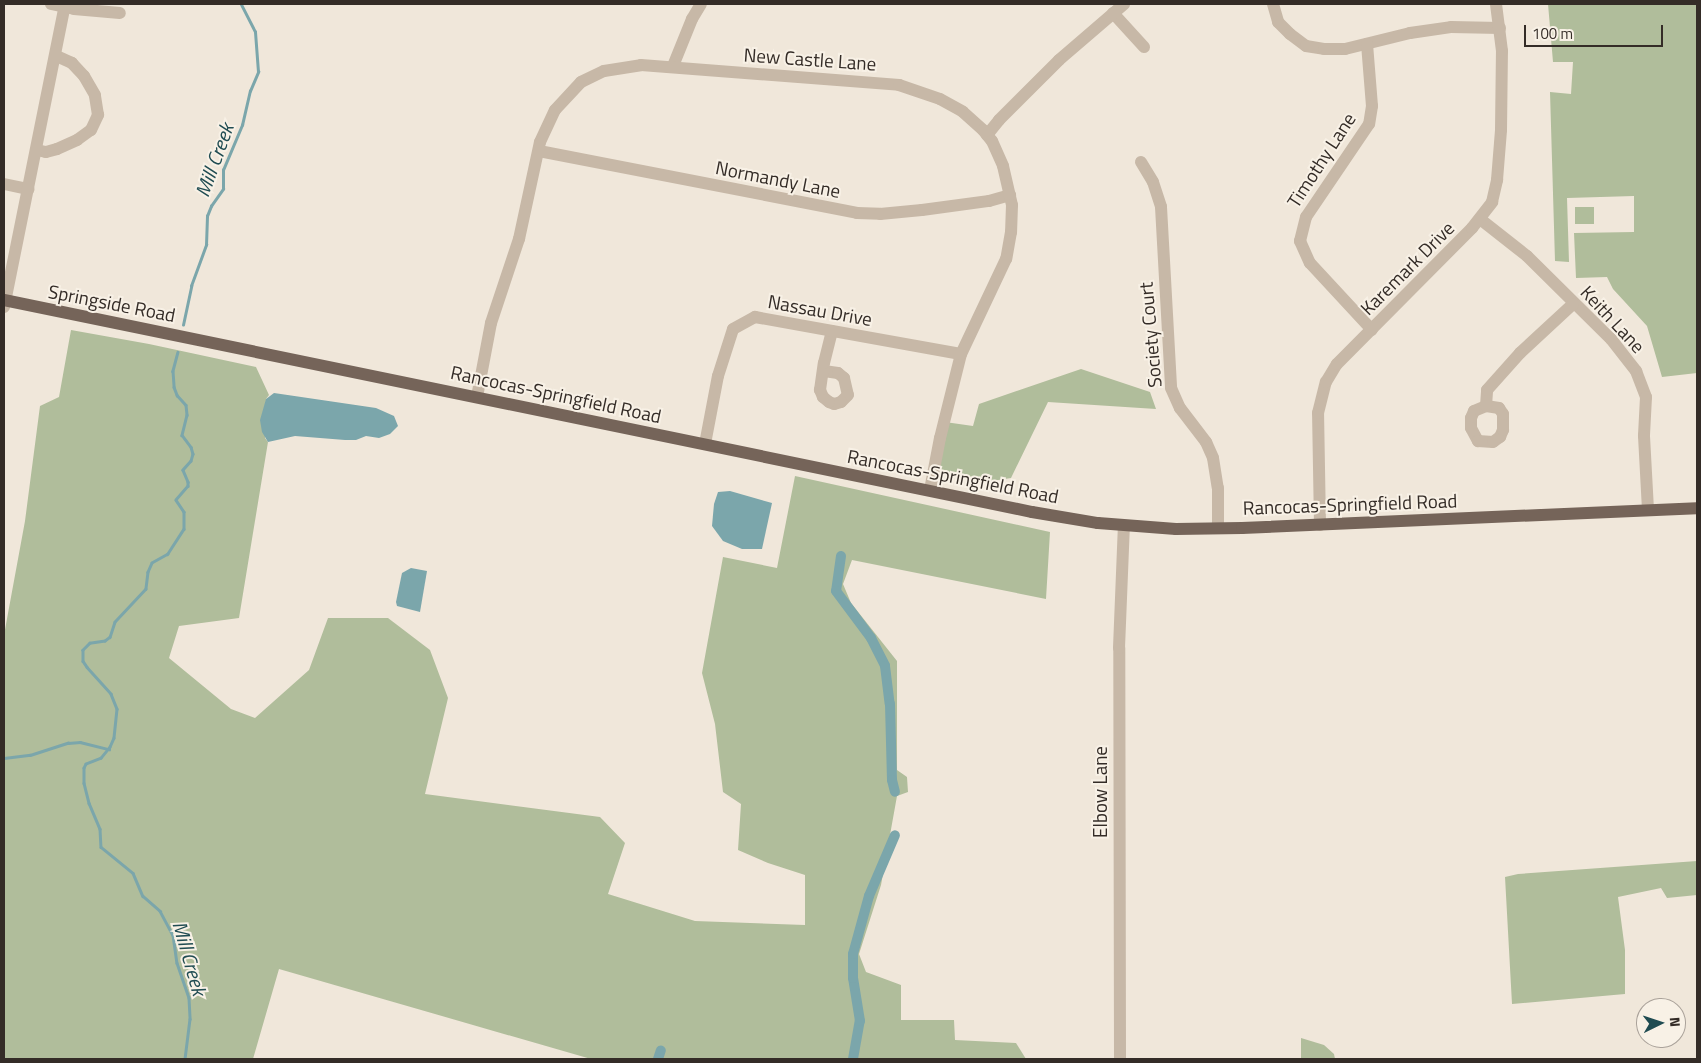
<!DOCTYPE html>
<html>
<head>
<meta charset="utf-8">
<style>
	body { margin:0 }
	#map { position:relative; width:1701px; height:1063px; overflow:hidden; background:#f0e7da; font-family:"Titillium Web",sans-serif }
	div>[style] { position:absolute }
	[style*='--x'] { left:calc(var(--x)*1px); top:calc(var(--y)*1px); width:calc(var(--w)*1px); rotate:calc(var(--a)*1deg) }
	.green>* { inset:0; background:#b0bd9b }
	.water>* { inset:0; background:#7ba6ab }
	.stream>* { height:2.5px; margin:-1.25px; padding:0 1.25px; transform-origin:1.25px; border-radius:1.25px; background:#7ba6ab }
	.canal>* { height:10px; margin:-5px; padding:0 5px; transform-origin:5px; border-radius:5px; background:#7ba6ab }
	.minor>* { height:12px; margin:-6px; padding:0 6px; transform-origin:6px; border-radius:6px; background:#c7b8a7 }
	.major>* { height:12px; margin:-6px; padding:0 6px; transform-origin:6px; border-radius:6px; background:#756459 }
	span { translate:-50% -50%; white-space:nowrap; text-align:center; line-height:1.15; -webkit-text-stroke:4px #f8f1e6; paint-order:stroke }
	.street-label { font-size:19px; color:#342c27 }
	.water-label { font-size:20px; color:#204c52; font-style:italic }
	.frame { position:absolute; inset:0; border:5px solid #342c27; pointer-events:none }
	.north { position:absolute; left:1636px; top:998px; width:50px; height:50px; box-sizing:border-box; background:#f8f1e6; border:1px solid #aaa29a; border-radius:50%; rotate:86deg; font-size:14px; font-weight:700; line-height:20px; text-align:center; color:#342c27 }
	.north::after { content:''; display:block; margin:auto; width:18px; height:22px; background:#204c52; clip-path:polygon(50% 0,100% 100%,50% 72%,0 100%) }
	.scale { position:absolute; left:1524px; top:25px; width:139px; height:22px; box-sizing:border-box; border:2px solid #342c27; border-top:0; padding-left:6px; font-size:15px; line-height:18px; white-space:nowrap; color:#342c27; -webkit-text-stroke:4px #f8f1e6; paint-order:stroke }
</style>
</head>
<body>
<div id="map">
	<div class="green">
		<i style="clip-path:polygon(1548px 4px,1697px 4px,1697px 373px,1662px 377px,1647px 326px,1613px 289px,1607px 277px,1576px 278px,1574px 233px,1634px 232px,1634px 196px,1567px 198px,1569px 262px,1555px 261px,1550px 92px,1571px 94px,1573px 62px,1553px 62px)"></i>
		<i style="clip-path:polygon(1575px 207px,1594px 207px,1594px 224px,1575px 224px)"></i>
		<i style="clip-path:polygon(71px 330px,149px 344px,256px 367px,269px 395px,266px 399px,265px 438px,268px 442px,239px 618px,179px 626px,169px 658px,231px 709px,255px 718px,309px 670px,328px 618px,388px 618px,430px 650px,448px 698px,425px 794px,600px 817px,625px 843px,608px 894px,695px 921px,805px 925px,805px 875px,768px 863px,738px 850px,741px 804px,723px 792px,715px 724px,702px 673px,723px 557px,777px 568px,795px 476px,1050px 532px,1046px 599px,852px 560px,843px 584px,851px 603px,897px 661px,897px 770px,907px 777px,908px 792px,897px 796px,881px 885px,859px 954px,866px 972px,901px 985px,901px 1020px,954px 1020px,955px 1040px,1016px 1043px,1026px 1059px,591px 1059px,279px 969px,253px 1059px,4px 1059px,4px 635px,25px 521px,40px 406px,59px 397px)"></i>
		<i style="clip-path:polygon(1081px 369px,1150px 392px,1156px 409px,1048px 402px,1011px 478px,992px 481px,936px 470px,945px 422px,973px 426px,979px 404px)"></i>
		<i style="clip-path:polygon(1697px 861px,1697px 895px,1667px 898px,1661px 888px,1618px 897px,1625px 950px,1625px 994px,1512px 1004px,1505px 877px,1518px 874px)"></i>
		<i style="clip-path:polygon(1301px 1038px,1324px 1045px,1334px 1054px,1335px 1059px,1301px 1059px)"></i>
	</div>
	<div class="water">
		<i style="clip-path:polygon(274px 393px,376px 408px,394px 416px,398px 426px,390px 434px,379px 438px,366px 436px,356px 440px,345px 440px,295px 436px,268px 442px,262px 432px,260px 420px,266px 399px)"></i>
		<i style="clip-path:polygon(730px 491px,772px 503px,762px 549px,742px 549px,723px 541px,712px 526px,714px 504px,718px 492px)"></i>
		<i style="clip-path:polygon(411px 568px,427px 571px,420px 612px,397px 606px,396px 602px,402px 573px)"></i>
	</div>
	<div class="stream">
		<i style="--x:183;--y:325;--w:40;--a:-78"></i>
		<i style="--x:191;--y:286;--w:44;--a:-69.9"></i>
		<i style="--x:206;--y:245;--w:29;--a:-88"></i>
		<i style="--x:207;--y:216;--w:11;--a:-68"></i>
		<i style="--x:211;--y:206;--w:21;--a:-55"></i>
		<i style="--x:223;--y:189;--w:19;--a:-90"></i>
		<i style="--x:223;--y:170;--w:49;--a:-67.1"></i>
		<i style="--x:242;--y:125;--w:35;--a:-77"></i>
		<i style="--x:250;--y:91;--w:21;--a:-67"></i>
		<i style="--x:258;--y:72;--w:40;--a:-94.3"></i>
		<i style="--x:255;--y:32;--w:31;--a:-117"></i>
		<i style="--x:178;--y:352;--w:20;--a:105"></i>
		<i style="--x:173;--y:371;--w:16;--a:86"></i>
		<i style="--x:174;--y:387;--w:9;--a:69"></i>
		<i style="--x:177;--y:395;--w:13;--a:48"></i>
		<i style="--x:186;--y:405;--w:10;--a:84"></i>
		<i style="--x:187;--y:415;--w:21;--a:104"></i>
		<i style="--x:182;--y:435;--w:15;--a:53"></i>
		<i style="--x:191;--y:447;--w:7;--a:74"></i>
		<i style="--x:193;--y:454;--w:7;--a:106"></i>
		<i style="--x:191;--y:461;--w:12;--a:132"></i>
		<i style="--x:183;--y:470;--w:13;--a:67"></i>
		<i style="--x:188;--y:482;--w:4;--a:90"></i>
		<i style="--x:188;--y:486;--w:18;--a:131"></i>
		<i style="--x:176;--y:500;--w:14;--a:56"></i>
		<i style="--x:184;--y:512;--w:17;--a:90"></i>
		<i style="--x:184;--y:529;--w:30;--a:123"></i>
		<i style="--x:168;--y:554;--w:18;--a:151"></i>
		<i style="--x:152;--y:563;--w:10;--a:114"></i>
		<i style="--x:148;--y:572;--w:17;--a:97"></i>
		<i style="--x:146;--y:589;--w:45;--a:133.2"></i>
		<i style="--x:115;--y:622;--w:16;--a:108"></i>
		<i style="--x:110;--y:637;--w:6;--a:141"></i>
		<i style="--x:105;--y:641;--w:15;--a:172"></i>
		<i style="--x:90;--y:643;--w:10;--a:135"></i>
		<i style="--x:83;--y:650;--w:11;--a:90"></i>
		<i style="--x:83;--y:661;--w:7;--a:56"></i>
		<i style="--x:87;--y:667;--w:36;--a:48"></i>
		<i style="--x:111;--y:694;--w:16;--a:68"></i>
		<i style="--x:117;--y:709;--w:29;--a:96"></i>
		<i style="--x:114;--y:738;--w:10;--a:114"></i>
		<i style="--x:110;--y:747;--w:14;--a:129"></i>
		<i style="--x:101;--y:758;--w:16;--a:158"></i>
		<i style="--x:86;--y:764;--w:4;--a:117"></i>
		<i style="--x:84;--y:768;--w:15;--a:90"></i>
		<i style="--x:84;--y:783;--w:21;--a:76"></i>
		<i style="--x:89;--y:803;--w:28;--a:67"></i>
		<i style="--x:100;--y:829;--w:18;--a:87"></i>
		<i style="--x:101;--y:847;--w:41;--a:39.1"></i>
		<i style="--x:133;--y:873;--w:25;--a:67"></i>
		<i style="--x:143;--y:896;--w:23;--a:41"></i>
		<i style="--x:160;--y:911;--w:27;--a:62"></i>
		<i style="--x:173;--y:935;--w:28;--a:82"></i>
		<i style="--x:177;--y:963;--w:37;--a:71"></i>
		<i style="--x:189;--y:998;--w:21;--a:87"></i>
		<i style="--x:190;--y:1019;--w:40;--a:97.1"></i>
		<i style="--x:4;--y:758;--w:26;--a:-7"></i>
		<i style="--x:30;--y:755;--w:40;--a:-18"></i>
		<i style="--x:68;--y:743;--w:12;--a:-5"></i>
		<i style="--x:80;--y:742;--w:30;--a:14"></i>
	</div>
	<div class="canal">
		<i style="--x:841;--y:556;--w:35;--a:98"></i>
		<i style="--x:836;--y:591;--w:59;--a:53.3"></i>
		<i style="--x:871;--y:638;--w:31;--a:63"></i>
		<i style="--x:885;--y:666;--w:38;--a:83"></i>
		<i style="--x:890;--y:704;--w:76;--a:88.5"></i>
		<i style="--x:892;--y:780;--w:12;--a:76"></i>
		<i style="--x:658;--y:1059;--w:9;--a:-72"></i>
		<i style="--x:853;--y:1059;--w:39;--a:-80"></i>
		<i style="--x:860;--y:1021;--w:44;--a:-99.2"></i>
		<i style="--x:853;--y:978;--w:24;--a:-90"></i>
		<i style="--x:853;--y:954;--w:60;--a:-74.6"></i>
		<i style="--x:869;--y:896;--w:66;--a:-66.9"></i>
	</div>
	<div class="minor">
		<i style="--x:51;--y:4;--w:24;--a:12"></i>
		<i style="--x:74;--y:9;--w:46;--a:5"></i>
		<i style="--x:1273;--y:4;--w:19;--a:74"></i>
		<i style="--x:1278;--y:22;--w:17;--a:45"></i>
		<i style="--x:1290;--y:34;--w:20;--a:37"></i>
		<i style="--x:1306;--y:46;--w:18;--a:9"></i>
		<i style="--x:1324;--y:49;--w:21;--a:0"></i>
		<i style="--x:1345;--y:49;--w:67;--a:-13.8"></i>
		<i style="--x:1410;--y:33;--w:41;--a:-8.3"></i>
		<i style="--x:1451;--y:27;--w:49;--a:1.2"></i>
		<i style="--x:1113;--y:13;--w:46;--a:47.6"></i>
		<i style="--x:1367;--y:44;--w:62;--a:85.4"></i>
		<i style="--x:1372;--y:106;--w:18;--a:99"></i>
		<i style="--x:1369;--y:124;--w:112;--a:124.1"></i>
		<i style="--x:1306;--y:217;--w:25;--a:104"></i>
		<i style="--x:1300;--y:241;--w:24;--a:66"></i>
		<i style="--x:1310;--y:263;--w:91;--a:47.2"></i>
		<i style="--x:673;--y:66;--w:51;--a:-68"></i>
		<i style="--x:692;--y:19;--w:17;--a:-59"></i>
		<i style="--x:987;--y:135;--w:19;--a:-51"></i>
		<i style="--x:999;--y:120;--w:85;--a:-45"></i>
		<i style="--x:1059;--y:60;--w:86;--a:-40.7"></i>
		<i style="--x:37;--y:150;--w:9;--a:13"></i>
		<i style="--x:46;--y:152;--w:11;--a:-15"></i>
		<i style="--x:57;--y:149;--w:22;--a:-24"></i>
		<i style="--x:77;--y:140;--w:17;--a:-36"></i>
		<i style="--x:91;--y:130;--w:17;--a:-65"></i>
		<i style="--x:98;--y:115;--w:20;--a:-99"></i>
		<i style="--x:95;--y:95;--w:22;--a:-120"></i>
		<i style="--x:84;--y:76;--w:18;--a:-133"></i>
		<i style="--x:72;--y:63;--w:17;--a:-156"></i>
		<i style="--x:539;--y:151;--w:324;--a:11"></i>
		<i style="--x:857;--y:213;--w:23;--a:2"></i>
		<i style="--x:880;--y:214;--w:42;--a:-5.4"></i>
		<i style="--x:922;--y:210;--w:68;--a:-7.7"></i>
		<i style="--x:989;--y:201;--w:22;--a:-16"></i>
		<i style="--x:1141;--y:162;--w:23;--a:59"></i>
		<i style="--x:1153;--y:182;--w:26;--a:72"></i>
		<i style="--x:1161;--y:207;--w:181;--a:86.8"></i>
		<i style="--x:1171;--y:388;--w:22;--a:66"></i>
		<i style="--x:1180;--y:408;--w:43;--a:52.6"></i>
		<i style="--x:1206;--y:442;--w:17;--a:66"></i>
		<i style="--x:1213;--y:458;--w:30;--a:81"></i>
		<i style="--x:1218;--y:488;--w:40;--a:90"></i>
		<i style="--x:4;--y:184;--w:25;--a:12"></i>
		<i style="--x:1480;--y:219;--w:60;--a:38.2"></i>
		<i style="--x:1527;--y:256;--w:118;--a:44.7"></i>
		<i style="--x:1611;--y:339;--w:41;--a:52"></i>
		<i style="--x:1636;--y:371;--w:28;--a:69"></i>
		<i style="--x:1646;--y:397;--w:39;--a:93"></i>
		<i style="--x:1644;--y:436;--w:74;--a:86.9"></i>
		<i style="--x:4;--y:307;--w:309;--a:-78.6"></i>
		<i style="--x:824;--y:371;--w:14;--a:8"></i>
		<i style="--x:838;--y:373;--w:8;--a:40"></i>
		<i style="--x:844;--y:378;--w:17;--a:77"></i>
		<i style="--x:848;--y:395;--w:10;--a:135"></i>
		<i style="--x:841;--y:402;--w:7;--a:164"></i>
		<i style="--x:834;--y:404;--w:5;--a:-158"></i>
		<i style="--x:829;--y:402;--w:8;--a:-140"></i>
		<i style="--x:823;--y:397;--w:8;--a:-113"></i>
		<i style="--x:820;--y:390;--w:27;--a:-82"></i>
		<i style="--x:824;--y:363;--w:33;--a:-76"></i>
		<i style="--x:477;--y:397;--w:75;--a:-79.3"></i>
		<i style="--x:491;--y:323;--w:89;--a:-71.6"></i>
		<i style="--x:519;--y:239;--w:99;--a:-77.8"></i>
		<i style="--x:540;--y:142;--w:35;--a:-65"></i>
		<i style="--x:555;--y:110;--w:38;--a:-47"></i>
		<i style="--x:581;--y:82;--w:25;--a:-26"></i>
		<i style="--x:604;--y:71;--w:37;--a:-9"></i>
		<i style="--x:641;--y:65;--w:259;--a:4.4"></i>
		<i style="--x:899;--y:85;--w:43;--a:18.9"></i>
		<i style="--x:940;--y:99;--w:26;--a:29"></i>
		<i style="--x:963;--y:112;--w:27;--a:42"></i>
		<i style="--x:983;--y:130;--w:14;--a:51"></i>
		<i style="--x:992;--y:141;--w:27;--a:66"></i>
		<i style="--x:1003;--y:166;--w:40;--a:77"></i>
		<i style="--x:1012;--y:205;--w:27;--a:92"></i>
		<i style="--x:1011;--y:232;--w:27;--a:100"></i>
		<i style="--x:1006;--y:259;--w:105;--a:115.3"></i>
		<i style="--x:961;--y:354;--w:87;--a:104"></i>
		<i style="--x:940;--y:438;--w:53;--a:100.9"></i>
		<i style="--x:1486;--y:406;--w:13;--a:157"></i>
		<i style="--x:1474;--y:411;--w:8;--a:113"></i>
		<i style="--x:1471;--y:418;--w:10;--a:90"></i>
		<i style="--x:1471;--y:428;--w:15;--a:62"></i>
		<i style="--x:1478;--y:441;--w:15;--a:4"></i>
		<i style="--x:1493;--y:442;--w:9;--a:-36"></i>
		<i style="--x:1500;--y:437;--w:8;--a:-67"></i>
		<i style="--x:1503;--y:430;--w:16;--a:-90"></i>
		<i style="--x:1503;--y:414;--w:7;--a:-124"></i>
		<i style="--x:1499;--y:408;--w:13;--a:-171"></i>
		<i style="--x:1486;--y:406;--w:16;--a:-86"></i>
		<i style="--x:1487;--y:390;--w:50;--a:-48.3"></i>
		<i style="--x:1520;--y:353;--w:72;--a:-42.8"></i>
		<i style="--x:705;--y:444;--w:69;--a:-79.2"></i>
		<i style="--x:718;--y:376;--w:49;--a:-72.3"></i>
		<i style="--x:733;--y:329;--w:25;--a:-29"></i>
		<i style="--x:755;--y:317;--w:209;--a:10.2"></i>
		<i style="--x:1320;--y:525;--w:112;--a:-91"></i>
		<i style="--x:1318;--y:413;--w:32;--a:-76"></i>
		<i style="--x:1326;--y:382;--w:21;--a:-59"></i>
		<i style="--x:1337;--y:364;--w:192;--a:-45.2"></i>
		<i style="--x:1472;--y:228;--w:33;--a:-52"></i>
		<i style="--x:1492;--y:202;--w:23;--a:-77"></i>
		<i style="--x:1497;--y:180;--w:50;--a:-85.4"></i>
		<i style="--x:1501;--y:130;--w:79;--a:-89.3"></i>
		<i style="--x:1502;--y:51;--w:47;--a:-97.3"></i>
		<i style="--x:1120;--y:1059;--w:411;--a:-90.1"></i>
		<i style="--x:1119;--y:648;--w:122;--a:-87.7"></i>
	</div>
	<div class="major">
		<i style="--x:4;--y:300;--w:1050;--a:11.65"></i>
		<i style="--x:1032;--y:512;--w:67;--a:9.5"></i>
		<i style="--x:1098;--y:523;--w:78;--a:4.4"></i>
		<i style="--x:1176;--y:529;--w:66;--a:-0.9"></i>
		<i style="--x:1242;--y:528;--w:455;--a:-2.5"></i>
	</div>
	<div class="street-label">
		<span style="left:810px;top:59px;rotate:4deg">New Castle Lane</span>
		<span style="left:1321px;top:160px;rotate:-57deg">Timothy Lane</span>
		<span style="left:778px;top:179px;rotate:11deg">Normandy Lane</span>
		<span style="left:1407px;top:268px;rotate:-45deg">Karemark Drive</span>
		<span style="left:112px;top:303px;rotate:11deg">Springside Road</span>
		<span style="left:820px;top:310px;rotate:10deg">Nassau Drive</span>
		<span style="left:1613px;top:319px;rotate:47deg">Keith Lane</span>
		<span style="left:1150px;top:335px;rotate:-95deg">Society Court</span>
		<span style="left:556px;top:394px;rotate:12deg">Rancocas-Springfield Road</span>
		<span style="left:953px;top:476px;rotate:11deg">Rancocas-Springfield Road</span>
		<span style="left:1350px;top:504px;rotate:-2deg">Rancocas-Springfield Road</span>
		<span style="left:1100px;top:792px;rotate:-90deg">Elbow Lane</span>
	</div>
	<div class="water-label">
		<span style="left:214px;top:160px;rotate:-70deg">Mill Creek</span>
		<span style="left:190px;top:958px;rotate:74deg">Mill Creek</span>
	</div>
	<div class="frame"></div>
	<div class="north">N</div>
	<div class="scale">100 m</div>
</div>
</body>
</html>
